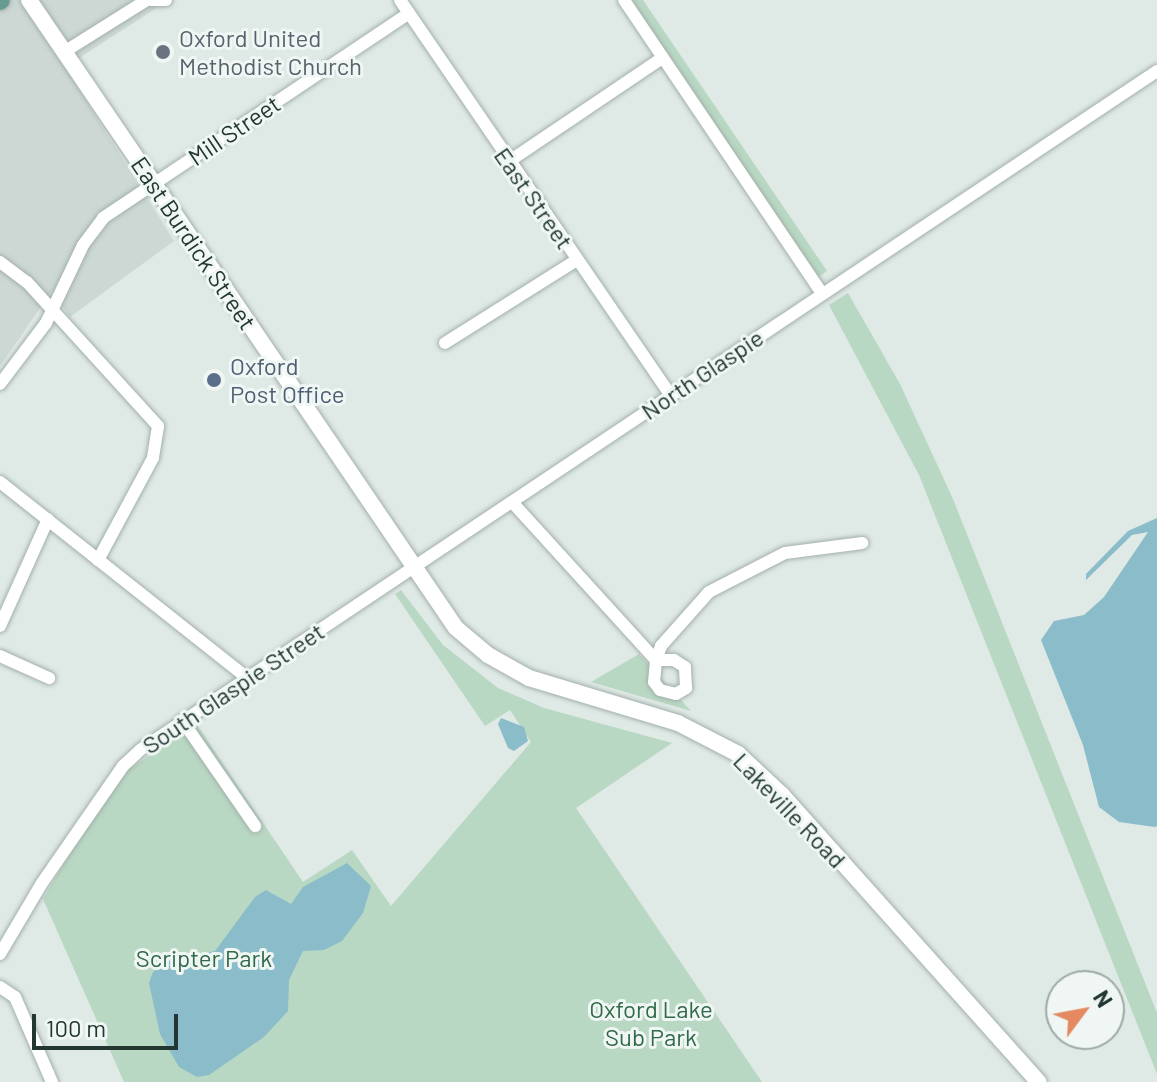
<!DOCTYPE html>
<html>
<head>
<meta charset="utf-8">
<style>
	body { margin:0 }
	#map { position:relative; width:1157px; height:1082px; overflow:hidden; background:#dfe9e5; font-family:Barlow,sans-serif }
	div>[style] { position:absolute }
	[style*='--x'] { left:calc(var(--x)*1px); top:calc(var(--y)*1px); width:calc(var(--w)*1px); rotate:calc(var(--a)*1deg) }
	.built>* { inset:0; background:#cdd8d4 }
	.green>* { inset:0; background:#b9d8c3 }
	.water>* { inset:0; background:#8bbcc9 }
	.roads { filter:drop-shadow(0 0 2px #a3b0ac) drop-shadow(0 0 2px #a3b0ac) }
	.minor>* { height:12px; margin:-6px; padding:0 6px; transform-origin:6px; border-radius:6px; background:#fff }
	.secondary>* { height:16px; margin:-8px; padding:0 8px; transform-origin:8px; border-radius:8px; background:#fff }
	.primary>* { height:18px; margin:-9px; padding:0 9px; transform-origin:9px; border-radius:9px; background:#679a90 }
	.dots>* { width:22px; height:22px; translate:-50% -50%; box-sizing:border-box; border:4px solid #eff6f3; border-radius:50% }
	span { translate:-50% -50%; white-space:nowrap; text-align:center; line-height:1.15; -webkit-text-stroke:6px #eff6f3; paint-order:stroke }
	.worship-label { font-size:24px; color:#5b616d }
	.left { translate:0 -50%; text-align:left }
	.street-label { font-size:24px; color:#223732 }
	.service-label { font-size:24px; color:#4e5e75 }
	.park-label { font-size:24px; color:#306a49 }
	.north { position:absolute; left:1045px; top:970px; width:80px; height:80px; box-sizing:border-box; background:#eff6f3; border:2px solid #9daaa6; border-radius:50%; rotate:58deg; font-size:22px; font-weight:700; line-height:32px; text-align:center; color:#223732 }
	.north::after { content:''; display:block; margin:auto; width:28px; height:36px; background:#e48961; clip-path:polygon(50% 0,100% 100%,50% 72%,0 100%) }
	.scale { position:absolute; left:32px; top:1014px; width:146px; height:36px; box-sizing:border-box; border:4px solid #223732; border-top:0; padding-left:10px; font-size:24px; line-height:28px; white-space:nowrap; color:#223732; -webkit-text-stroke:6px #eff6f3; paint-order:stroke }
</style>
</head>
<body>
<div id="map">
	<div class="built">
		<i style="clip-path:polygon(0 0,169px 0,65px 67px,174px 241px,70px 317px,52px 291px,0 366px)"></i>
	</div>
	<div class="green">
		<i style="clip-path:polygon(630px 0,643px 0,827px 271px,818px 277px)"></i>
		<i style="clip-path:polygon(848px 293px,900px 384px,953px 499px,1157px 1013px,1157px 1074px,919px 475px,829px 305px)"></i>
		<i style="clip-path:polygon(401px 590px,443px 645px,498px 688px,544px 708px,672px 743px,576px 808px,762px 1082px,124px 1082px,43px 899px,103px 797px,98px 789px,197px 725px,303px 882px,352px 850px,391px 906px,531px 742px,510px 710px,485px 726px,395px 594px)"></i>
		<i style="clip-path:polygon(639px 654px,691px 711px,591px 682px)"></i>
	</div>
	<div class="water">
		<i style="clip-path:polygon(1157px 518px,1157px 826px,1155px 827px,1119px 822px,1099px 807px,1083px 745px,1041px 640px,1054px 621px,1084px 615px,1104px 597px,1148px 532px,1132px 535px,1086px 580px,1086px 574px,1128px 531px)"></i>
		<i style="clip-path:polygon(501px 718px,524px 727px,528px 741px,514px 751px,508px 748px,498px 724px)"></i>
		<i style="clip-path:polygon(347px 863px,371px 886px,363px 913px,342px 941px,324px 950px,303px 951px,289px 980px,288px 1011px,264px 1037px,209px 1075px,197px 1077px,179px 1067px,160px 1034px,149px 983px,153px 972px,166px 962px,215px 951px,255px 897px,266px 890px,291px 904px,303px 887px)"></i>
	</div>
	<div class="roads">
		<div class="minor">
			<i style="--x:151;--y:0;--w:15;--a:0"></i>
			<i style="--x:400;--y:0;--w:478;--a:55.6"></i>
			<i style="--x:624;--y:0;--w:354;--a:56"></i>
			<i style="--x:64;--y:52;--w:98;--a:-32.1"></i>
			<i style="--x:508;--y:162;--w:186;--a:-34"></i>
			<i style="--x:0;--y:262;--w:34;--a:37"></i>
			<i style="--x:27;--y:282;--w:195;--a:47.7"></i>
			<i style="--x:158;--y:426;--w:32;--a:99"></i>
			<i style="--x:153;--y:458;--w:116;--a:118.3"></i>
			<i style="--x:445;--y:343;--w:156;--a:-32.2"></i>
			<i style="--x:0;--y:384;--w:76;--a:-53"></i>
			<i style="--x:46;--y:323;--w:86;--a:-64.6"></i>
			<i style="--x:83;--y:245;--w:34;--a:-53"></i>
			<i style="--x:103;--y:218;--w:368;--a:-33.8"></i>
			<i style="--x:0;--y:482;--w:314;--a:38.4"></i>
			<i style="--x:512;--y:502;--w:214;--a:47.7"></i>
			<i style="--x:656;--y:660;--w:22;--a:95"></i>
			<i style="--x:654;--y:682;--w:10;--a:53"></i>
			<i style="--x:660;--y:690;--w:16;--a:14"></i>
			<i style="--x:676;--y:694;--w:12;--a:-31"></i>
			<i style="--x:686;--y:688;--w:21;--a:-93"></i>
			<i style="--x:685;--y:667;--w:13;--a:-148"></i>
			<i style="--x:674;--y:660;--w:18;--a:180"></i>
			<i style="--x:656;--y:660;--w:15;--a:-70"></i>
			<i style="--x:661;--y:646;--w:72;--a:-48.4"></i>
			<i style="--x:709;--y:592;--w:85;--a:-27.2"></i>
			<i style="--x:785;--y:553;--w:78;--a:-7.4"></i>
			<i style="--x:0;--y:626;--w:117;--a:-65.8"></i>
			<i style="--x:0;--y:656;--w:54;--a:24.2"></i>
			<i style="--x:182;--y:720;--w:129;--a:55.4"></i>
			<i style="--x:0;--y:954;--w:82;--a:-59.4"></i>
			<i style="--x:42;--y:883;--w:142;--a:-55.3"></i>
			<i style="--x:123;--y:766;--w:23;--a:-43"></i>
			<i style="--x:140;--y:750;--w:1223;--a:-33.73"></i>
			<i style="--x:0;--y:987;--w:18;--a:34"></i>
			<i style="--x:15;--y:997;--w:93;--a:66.5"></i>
		</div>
		<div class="secondary">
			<i style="--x:29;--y:0;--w:759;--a:55.79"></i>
			<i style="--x:456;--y:628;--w:42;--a:40.2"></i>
			<i style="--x:488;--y:655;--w:47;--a:29.3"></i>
			<i style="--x:529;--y:678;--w:156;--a:16.8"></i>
			<i style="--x:678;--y:723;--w:68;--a:27.3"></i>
			<i style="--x:738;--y:754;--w:60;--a:43"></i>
			<i style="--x:782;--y:795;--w:385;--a:48.2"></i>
		</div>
		<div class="primary">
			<i style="--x:0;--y:1;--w:1;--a:-45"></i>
		</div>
	</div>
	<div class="dots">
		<i style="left:163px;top:52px;background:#6b7280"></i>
		<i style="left:214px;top:380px;background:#5c6f8a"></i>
	</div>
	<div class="worship-label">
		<span class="left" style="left:179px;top:52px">Oxford United<br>Methodist Church</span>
	</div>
	<div class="street-label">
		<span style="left:234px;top:130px;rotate:-34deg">Mill Street</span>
		<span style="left:534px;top:198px;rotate:55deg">East Street</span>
		<span style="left:194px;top:243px;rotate:56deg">East Burdick Street</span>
		<span style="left:702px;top:374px;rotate:-34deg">North Glaspie</span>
		<span style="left:233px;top:688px;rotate:-34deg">South Glaspie Street</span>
		<span style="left:790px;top:810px;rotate:46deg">Lakeville Road</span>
	</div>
	<div class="service-label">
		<span class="left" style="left:230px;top:380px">Oxford<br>Post Office</span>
	</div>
	<div class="park-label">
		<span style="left:204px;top:958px">Scripter Park</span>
		<span style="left:651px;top:1023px">Oxford Lake<br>Sub Park</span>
	</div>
	<div class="north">N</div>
	<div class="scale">100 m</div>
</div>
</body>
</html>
